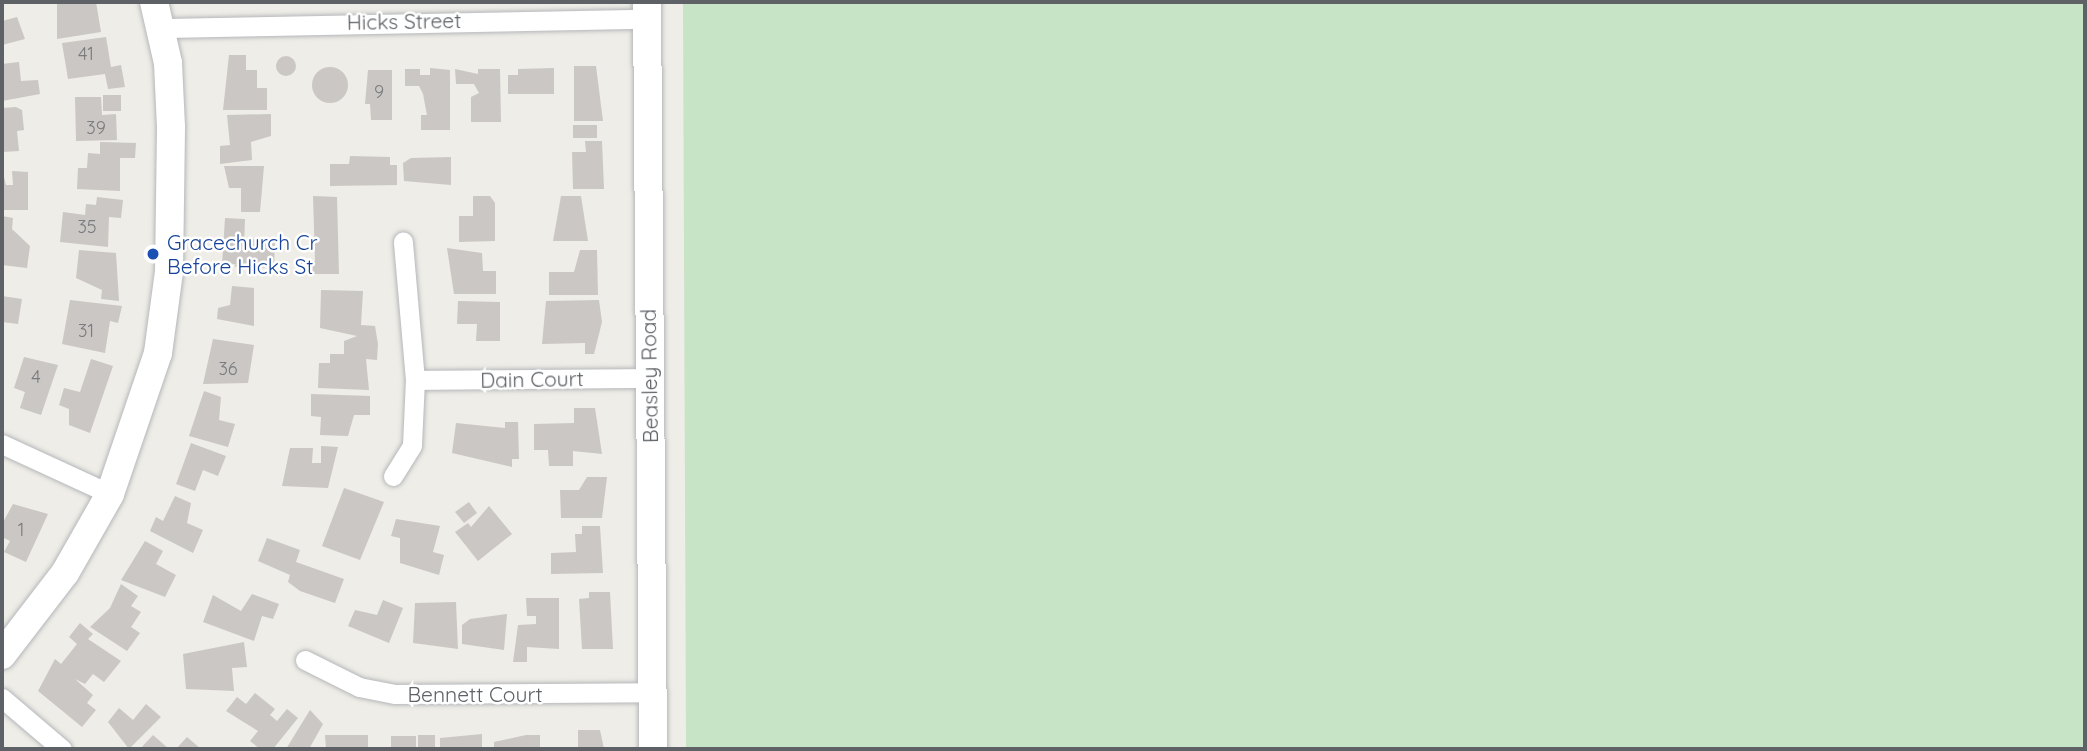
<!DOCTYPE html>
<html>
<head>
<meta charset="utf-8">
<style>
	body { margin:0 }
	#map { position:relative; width:2087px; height:751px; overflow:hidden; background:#efede7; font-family:Quicksand,sans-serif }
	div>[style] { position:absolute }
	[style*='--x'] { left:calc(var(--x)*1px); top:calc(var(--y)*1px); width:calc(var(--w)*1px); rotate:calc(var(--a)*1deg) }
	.green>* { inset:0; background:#c8e4c6 }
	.building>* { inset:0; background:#cbc7c4 }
	.round { border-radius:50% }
	.roads { filter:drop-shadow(0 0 2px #b4b7ba) drop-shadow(0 0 2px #b4b7ba) }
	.street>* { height:19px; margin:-9.5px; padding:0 9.5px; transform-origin:9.5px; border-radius:9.5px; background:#fff }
	.secondary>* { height:28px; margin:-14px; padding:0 14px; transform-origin:14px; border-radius:14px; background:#fff }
	.dots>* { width:19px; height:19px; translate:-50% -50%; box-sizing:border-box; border:4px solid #fff; border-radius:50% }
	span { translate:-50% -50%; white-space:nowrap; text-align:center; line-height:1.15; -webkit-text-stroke:5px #fff; paint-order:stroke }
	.number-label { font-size:18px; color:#797b7e }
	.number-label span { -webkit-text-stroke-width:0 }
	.street-label { font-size:21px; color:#5e6266 }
	.transit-label { font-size:21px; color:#164399 }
	.left { translate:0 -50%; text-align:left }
	.frame { position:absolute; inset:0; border:4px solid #5e6266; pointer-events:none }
</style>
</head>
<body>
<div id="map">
	<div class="green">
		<i style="clip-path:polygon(683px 2px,2085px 2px,2085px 749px,686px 749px)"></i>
	</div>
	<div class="building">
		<i style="clip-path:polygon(57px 2px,96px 2px,101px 32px,57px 39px)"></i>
		<i style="clip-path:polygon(17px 17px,25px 39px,2px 45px,2px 21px)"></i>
		<i style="clip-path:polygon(106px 37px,111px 67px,121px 65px,125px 87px,108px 89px,105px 74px,68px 79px,62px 43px)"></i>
		<i style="clip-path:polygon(229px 55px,246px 55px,246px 70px,257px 70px,257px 88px,267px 88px,267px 110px,223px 110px)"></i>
		<i class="round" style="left:276px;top:56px;width:20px;height:20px"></i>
		<i style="clip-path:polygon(19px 62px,21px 81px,38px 80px,40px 94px,2px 101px,2px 64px)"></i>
		<i style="clip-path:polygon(574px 66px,596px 66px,603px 121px,574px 121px)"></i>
		<i class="round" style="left:312px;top:67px;width:36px;height:36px"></i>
		<i style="clip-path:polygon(430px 68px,450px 70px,450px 130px,421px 130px,421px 115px,427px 115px,423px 94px,419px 86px,405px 86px,405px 69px,420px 69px,420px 75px,430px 75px)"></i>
		<i style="clip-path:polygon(554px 68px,554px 94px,508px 94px,508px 75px,518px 75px,518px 69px)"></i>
		<i style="clip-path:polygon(455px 69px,478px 74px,478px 69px,500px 69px,501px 122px,471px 122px,471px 97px,479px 93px,474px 84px,456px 84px)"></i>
		<i style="clip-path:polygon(368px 70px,392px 70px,392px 120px,371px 120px,370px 104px,365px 104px)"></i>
		<i style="clip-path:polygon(103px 95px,121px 95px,121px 111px,103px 111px)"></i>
		<i style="clip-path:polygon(75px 97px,101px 97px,102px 115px,116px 114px,117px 140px,76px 141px)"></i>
		<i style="clip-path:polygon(16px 107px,22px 110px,24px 130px,17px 131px,19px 151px,2px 152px,2px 108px)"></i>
		<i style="clip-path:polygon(271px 114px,271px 136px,251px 142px,252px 160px,220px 164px,220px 146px,230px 145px,227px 115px)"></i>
		<i style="clip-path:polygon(573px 125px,597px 125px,597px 138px,573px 138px)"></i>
		<i style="clip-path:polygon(585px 141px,602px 141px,604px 189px,573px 189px,572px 152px,586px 152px)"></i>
		<i style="clip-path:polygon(100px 142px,136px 143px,135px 158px,120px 158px,120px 191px,77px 189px,78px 168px,87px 168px,88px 153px,100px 154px)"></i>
		<i style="clip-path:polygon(350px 156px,390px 157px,390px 165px,397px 165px,397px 185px,330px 186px,330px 164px,349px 164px)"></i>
		<i style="clip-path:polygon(451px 157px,451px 185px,404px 181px,403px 163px,411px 158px)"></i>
		<i style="clip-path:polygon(224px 166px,264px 166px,260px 212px,241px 212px,241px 188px,229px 188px)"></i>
		<i style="clip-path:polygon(2px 169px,6px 185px,13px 185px,12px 171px,28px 172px,28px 210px,2px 210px)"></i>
		<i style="clip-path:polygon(313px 196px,337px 197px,339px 274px,300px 274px,301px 261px,315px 261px)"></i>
		<i style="clip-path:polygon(473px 196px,490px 196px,495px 203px,495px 241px,459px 242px,459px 216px,473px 216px)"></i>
		<i style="clip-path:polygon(561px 196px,581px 196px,588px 241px,553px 241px)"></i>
		<i style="clip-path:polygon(97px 197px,123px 200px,121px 218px,109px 217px,108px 247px,60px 242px,63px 212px,85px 215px,86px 204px,96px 205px)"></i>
		<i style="clip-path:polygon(2px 216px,13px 218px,12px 229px,30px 246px,27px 268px,2px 265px)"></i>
		<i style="clip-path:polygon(225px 218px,245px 219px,244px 247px,251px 247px,251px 239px,275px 240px,274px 268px,222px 266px)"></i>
		<i style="clip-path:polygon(447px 248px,482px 253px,483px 271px,496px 271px,496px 294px,454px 294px)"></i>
		<i style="clip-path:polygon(79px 250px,116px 253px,119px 301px,101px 299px,102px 290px,76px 278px)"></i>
		<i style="clip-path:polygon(580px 250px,597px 250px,598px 295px,549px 295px,549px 272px,574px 272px)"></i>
		<i style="clip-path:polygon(232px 286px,254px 288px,254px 326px,217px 319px,218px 308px,230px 305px)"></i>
		<i style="clip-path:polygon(321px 290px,363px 291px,361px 325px,375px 326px,378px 344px,377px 360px,366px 359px,369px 390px,318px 388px,319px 363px,330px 363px,330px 354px,344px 354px,344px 341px,357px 336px,320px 328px)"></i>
		<i style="clip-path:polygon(2px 296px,22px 299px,18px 324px,2px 322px)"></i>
		<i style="clip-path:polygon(70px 300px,122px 306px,118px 323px,110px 321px,105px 353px,62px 344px)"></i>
		<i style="clip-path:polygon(599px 300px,602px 322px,594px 354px,585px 354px,585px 343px,542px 344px,546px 301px)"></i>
		<i style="clip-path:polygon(458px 301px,500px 302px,500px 341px,476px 341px,477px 324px,457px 324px)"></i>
		<i style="clip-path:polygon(213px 339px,254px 345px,248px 383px,203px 384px)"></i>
		<i style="clip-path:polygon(24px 357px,58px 365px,41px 415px,20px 408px,25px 392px,14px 388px)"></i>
		<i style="clip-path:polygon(91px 359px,113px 366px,90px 433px,69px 425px,69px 409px,59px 405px,64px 388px,80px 392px)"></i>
		<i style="clip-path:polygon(204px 391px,221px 397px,219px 420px,235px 424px,228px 447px,189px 436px)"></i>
		<i style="clip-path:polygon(311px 394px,370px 396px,370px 415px,354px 415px,348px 436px,320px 435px,321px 417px,311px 416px)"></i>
		<i style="clip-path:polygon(574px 408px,595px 408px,602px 454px,573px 451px,573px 466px,549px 466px,548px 450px,534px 450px,534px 424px,574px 423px)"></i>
		<i style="clip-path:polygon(505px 422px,518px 422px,519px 459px,512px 459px,512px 467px,452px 453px,456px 423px,505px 428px)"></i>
		<i style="clip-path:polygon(191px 443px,226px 456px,218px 476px,203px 470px,195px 491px,176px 484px)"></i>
		<i style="clip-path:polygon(321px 446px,338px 447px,328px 488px,282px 486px,290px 448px,313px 448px,312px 463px,321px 463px)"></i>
		<i style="clip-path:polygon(587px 477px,607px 477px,602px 518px,561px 518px,560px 490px,579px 490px)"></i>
		<i style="clip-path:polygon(344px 488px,384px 502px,360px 560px,322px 546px)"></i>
		<i style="clip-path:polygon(175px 496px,191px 503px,187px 523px,203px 530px,193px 553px,150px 531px,156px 517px,163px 521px)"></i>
		<i style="clip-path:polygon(469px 502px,477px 513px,464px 523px,455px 512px)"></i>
		<i style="clip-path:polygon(13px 504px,48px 514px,26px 562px,4px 552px,10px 541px,2px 537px,2px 524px)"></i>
		<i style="clip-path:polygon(489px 506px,512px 534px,478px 561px,455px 532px,468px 523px,471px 527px)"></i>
		<i style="clip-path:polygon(396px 519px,440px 526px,433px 552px,444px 555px,439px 575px,400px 563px,400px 538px,391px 536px)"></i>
		<i style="clip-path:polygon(582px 526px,600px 526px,603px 573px,551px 574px,551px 553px,576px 552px,575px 534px,582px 534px)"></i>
		<i style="clip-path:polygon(267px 538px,300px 550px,296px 562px,344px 579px,335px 603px,300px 591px,288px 582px,290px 575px,258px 561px)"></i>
		<i style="clip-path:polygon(145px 541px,163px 551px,156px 564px,176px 575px,165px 597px,121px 580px)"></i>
		<i style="clip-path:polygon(121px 584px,138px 596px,131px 606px,141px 612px,131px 627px,140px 633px,127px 651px,90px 627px,110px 608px)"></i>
		<i style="clip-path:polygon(589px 592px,610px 592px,613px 649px,582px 649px,579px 599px,589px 598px)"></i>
		<i style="clip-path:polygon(252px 594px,279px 604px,273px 619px,262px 616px,254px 641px,203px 622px,213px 595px,241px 611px)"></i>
		<i style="clip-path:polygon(526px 598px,559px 598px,559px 649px,527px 647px,527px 662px,513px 662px,518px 625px,536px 624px,536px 616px,527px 616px)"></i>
		<i style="clip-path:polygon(383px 600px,403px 608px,389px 643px,348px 626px,355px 610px,377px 615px)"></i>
		<i style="clip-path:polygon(456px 602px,458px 649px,413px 643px,415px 603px)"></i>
		<i style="clip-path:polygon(507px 614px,504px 650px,462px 644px,462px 625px,470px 619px)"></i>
		<i style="clip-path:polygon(80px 623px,93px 634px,88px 639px,121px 661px,104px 682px,93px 674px,85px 684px,75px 679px,93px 695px,87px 703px,96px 710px,82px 727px,38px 691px,55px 659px,61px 664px,77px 644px,69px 637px)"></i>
		<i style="clip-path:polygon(244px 642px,247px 667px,232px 668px,234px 691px,186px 689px,183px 654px)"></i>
		<i style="clip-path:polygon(255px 693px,275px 709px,270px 715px,277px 721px,287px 709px,298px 718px,273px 749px,260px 749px,250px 741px,258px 731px,226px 711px,237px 697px,246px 704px)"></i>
		<i style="clip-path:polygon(146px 704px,161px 717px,129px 749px,108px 722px,119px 708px,133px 720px)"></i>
		<i style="clip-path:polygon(310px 710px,323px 724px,309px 749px,286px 749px)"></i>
		<i style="clip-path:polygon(578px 730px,600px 730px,604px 749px,578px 749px)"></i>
		<i style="clip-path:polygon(482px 734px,482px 749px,440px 749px,440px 738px)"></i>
		<i style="clip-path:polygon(153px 735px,169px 749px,140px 749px)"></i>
		<i style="clip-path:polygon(325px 735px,368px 735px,368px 749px,326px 749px)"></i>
		<i style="clip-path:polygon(418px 735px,435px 735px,435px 749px,418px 749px)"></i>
		<i style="clip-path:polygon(526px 735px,540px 735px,540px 749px,494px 749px,494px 742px)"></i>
		<i style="clip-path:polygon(391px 736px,416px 736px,416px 749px,391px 749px)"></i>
		<i style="clip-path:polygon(187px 737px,201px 749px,176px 749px)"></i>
	</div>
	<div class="roads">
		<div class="street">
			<i style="--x:162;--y:28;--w:485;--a:-1.1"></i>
			<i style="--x:415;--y:380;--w:234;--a:-0.5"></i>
			<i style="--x:2;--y:444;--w:119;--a:24.8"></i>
			<i style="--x:393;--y:476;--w:36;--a:-58"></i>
			<i style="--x:412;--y:445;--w:65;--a:-87.4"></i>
			<i style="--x:415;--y:380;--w:139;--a:-95"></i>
			<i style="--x:305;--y:660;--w:60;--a:26.6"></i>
			<i style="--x:359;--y:687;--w:37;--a:11"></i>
			<i style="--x:395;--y:694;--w:258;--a:-0.4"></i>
			<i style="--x:2;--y:698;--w:79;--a:40.4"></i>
		</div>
		<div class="secondary">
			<i style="--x:647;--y:2;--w:747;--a:89.54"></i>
			<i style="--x:2;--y:655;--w:103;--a:-52.5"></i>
			<i style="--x:65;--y:573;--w:91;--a:-60.3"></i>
			<i style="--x:110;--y:494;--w:149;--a:-71.2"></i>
			<i style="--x:158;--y:353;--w:82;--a:-82.3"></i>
			<i style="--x:169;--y:272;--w:145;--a:-89.2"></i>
			<i style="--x:171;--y:127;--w:64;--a:-92.7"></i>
			<i style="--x:168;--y:63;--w:63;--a:-102.9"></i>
		</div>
	</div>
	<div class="dots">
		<i style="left:153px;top:254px;background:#1a4fb4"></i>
	</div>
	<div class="number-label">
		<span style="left:86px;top:54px">41</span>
		<span style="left:379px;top:92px">9</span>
		<span style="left:96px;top:128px">39</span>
		<span style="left:87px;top:227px">35</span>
		<span style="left:86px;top:331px">31</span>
		<span style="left:228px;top:369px">36</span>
		<span style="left:36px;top:377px">4</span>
		<span style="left:21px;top:530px">1</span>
	</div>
	<div class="street-label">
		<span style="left:404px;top:21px;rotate:-1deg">Hicks Street</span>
		<span style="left:649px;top:376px;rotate:-91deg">Beasley Road</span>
		<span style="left:532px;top:379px;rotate:-1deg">Dain Court</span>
		<span style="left:475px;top:694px">Bennett Court</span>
	</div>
	<div class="transit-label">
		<span class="left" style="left:167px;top:254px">Gracechurch Cr<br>Before Hicks St</span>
	</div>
	<div class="frame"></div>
</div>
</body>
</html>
